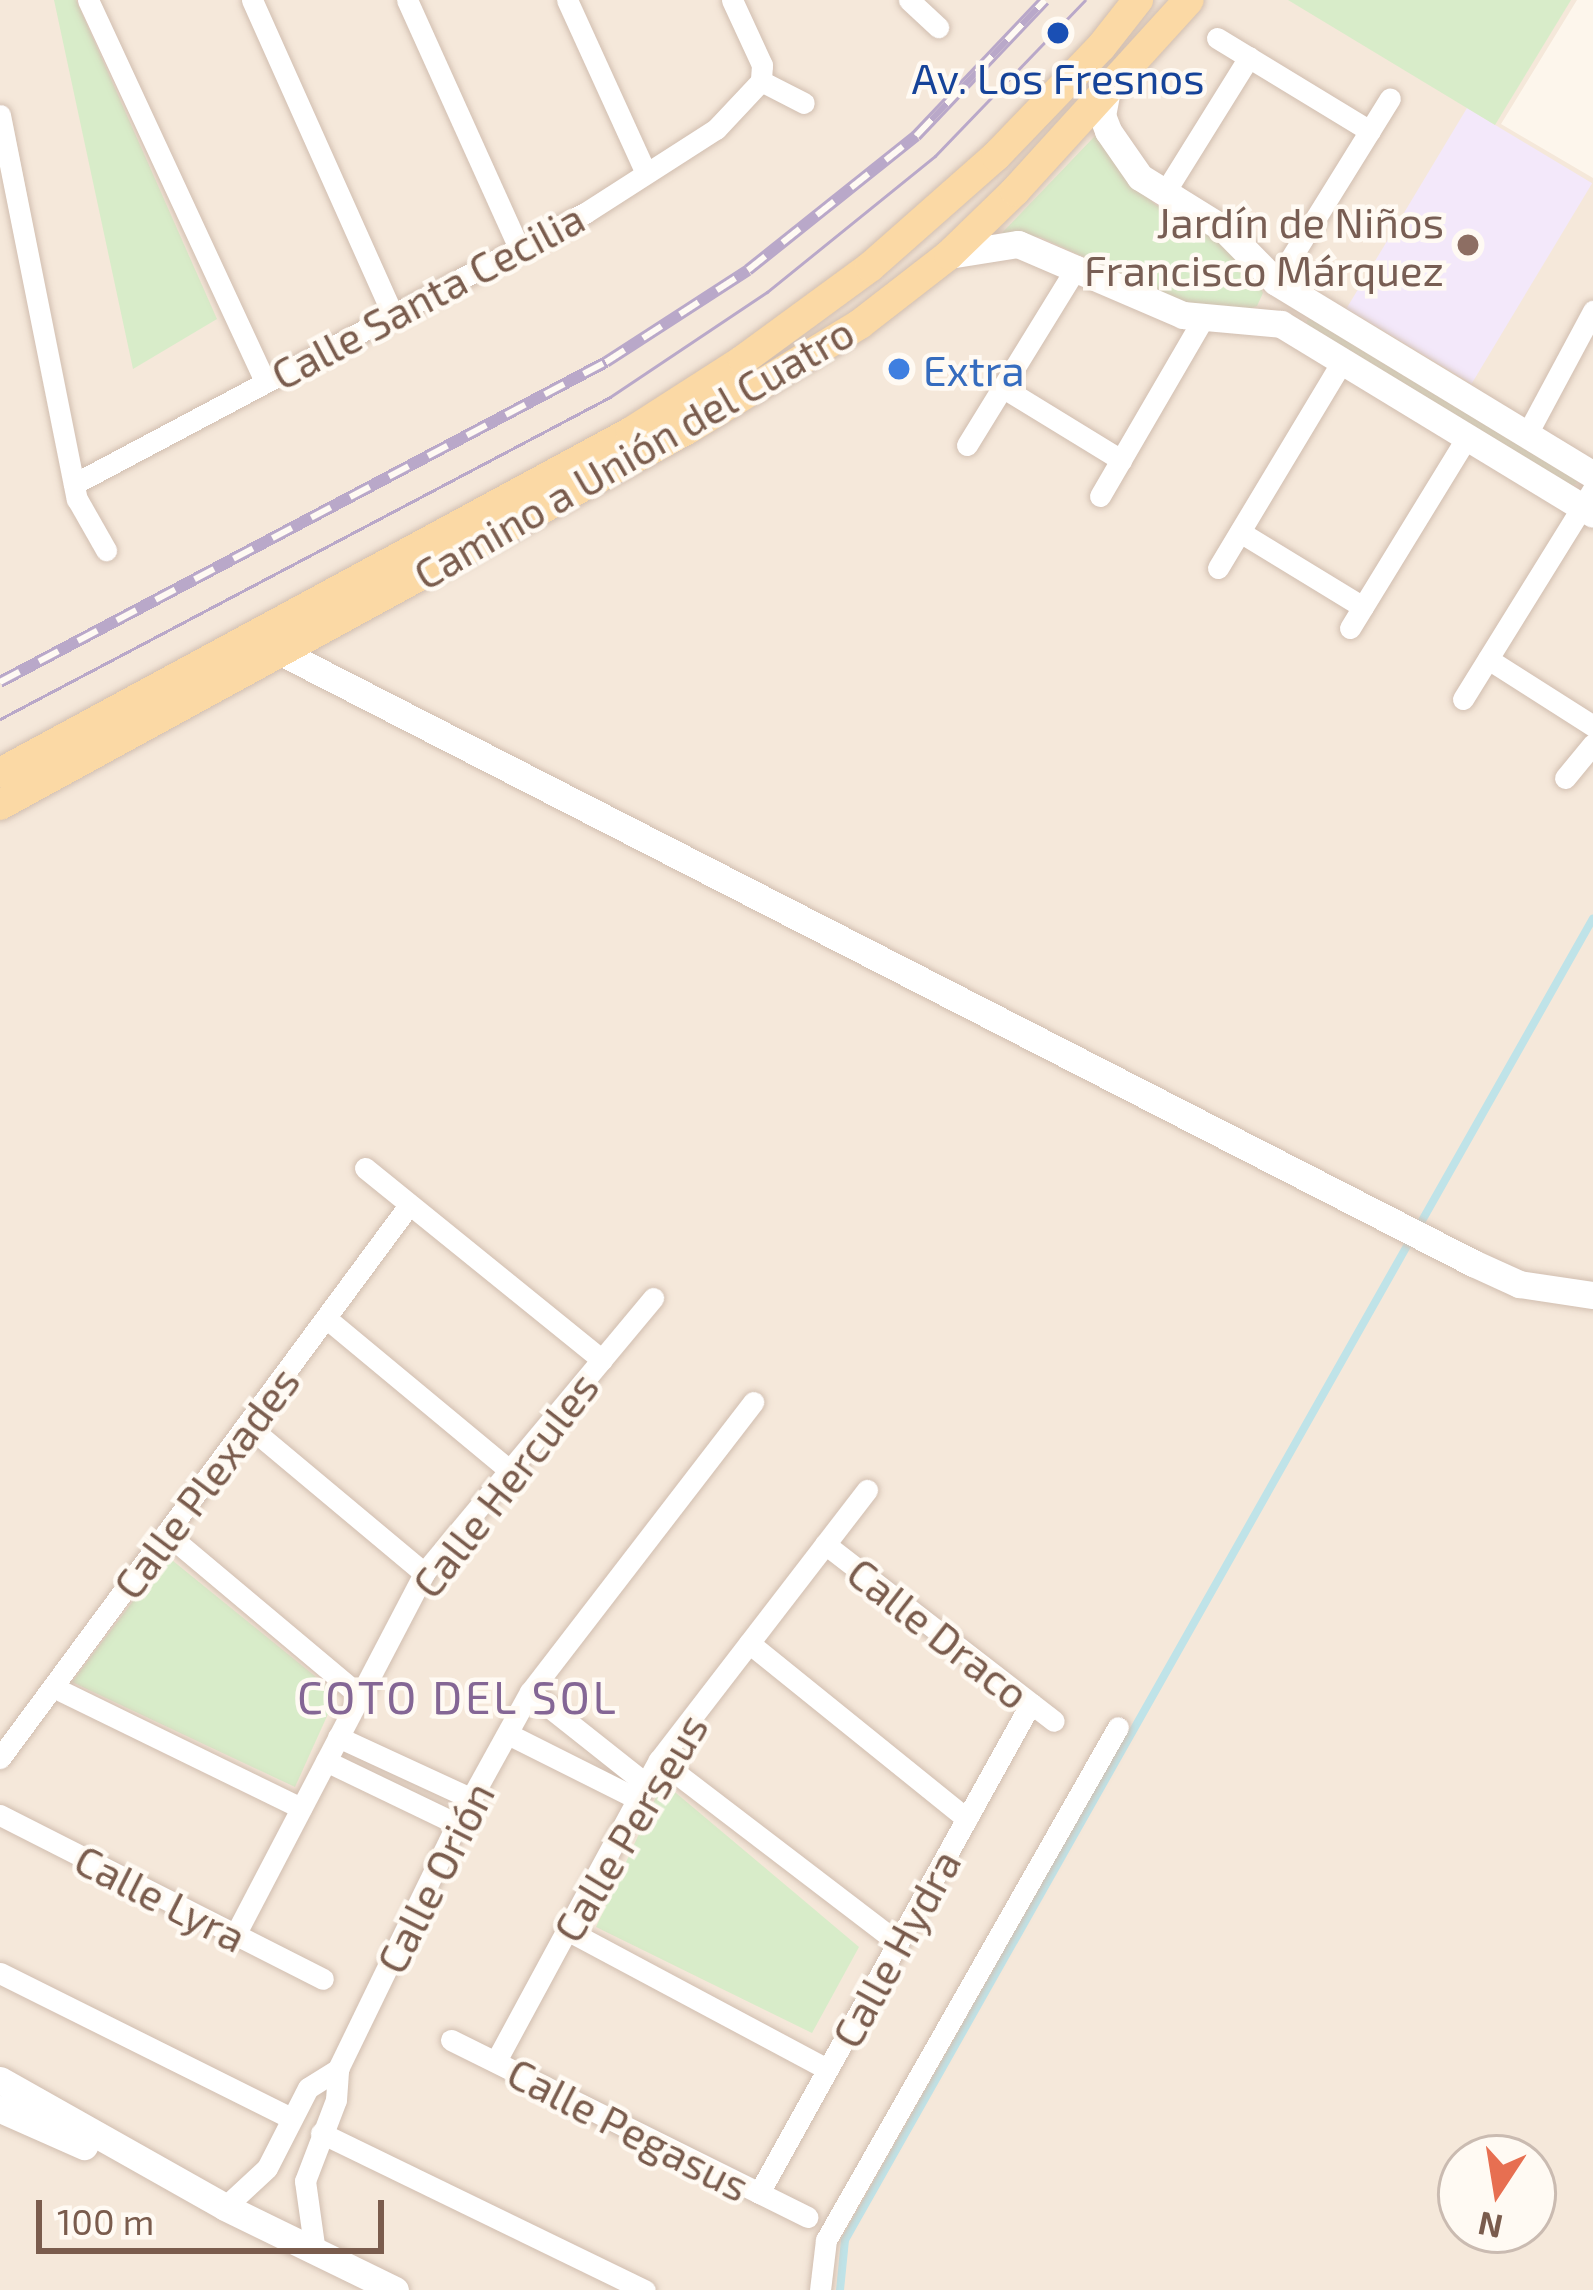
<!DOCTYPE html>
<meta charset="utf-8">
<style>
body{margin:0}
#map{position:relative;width:1593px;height:2290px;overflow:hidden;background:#fdf6ec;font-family:"Exo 2",sans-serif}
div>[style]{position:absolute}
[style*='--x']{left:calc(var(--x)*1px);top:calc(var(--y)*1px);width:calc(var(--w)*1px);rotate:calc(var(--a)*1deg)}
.residential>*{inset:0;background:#f5e8da}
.education>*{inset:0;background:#f3e8fa;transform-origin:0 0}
.green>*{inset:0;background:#d8ecc9}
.stream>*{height:8px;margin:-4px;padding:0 4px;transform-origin:4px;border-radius:4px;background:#bfe3e8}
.roads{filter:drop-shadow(0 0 3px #d1beb0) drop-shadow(0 0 3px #d1beb0)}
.street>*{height:21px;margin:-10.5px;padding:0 10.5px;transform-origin:10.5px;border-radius:10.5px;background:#fff}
.secondary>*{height:27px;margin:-13.5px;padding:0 13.5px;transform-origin:13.5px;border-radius:13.5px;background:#fff}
.primary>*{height:30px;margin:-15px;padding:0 15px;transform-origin:15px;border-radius:15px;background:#fbd9a5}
.tram>*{height:3px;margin:-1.5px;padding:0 1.5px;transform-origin:1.5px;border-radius:1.5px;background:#b9a8c9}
.rail>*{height:12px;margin-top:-6px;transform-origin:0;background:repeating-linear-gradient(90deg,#fffaf3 0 22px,#b9a8c9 0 44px);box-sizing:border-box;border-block:3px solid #b9a8c9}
.dots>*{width:33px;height:33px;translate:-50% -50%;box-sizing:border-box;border:6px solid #fffaf3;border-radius:50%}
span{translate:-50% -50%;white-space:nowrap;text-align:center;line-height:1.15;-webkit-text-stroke:9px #fffaf3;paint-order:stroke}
.transit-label{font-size:42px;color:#164399}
.education-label{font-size:42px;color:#785e54}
.right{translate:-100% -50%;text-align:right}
.street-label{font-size:42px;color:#7a5c4d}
.shop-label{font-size:42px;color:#366cbe}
.left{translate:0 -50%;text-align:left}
.neighbourhood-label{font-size:45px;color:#846695;letter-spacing:3px}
.north{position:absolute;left:1437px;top:2134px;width:120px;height:120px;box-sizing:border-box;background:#fffaf3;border:3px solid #cabbb1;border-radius:50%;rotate:192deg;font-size:33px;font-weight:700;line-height:48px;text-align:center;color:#7a5c4d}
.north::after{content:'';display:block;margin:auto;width:42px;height:54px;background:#e76f51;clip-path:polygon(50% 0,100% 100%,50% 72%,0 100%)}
.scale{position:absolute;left:36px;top:2200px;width:348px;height:54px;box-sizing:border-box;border:6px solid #7a5c4d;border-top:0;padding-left:15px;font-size:36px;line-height:42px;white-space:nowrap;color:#7a5c4d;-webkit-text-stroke:9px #fffaf3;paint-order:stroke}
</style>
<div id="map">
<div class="residential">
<i style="clip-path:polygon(evenodd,0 0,1577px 0,1501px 124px,1593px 178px,1593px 2290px,0 2290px,0 0,1461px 2158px,1533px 2158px,1533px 2230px,1461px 2230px,1461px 2158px)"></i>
</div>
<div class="education">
<i style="left:1467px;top:108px;width:146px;height:234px;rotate:31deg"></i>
</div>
<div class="green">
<i style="clip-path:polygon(54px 0,76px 0,217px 319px,133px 369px)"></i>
<i style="clip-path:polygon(1288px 0,1571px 0,1495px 125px)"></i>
<i style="clip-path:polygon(1095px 136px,1132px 184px,1156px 205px,1203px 227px,1256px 276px,1263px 293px,1257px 306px,1240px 313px,1193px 307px,1040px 237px,1000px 235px)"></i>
<i style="clip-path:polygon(1314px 318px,1577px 476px,1576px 484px,1568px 486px,1306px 327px,1307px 320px)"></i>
<i style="clip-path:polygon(167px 1556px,337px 1694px,295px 1787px,72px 1682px)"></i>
<i style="clip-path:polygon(663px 1782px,859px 1947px,812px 2033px,596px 1927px)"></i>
</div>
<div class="stream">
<i style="--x:1419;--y:1226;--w:353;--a:-60.5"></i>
<i style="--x:840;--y:2290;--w:50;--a:-84.3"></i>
<i style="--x:845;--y:2240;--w:1142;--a:-60.52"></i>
</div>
<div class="roads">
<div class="street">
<i style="--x:88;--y:0;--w:421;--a:65.1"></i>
<i style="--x:252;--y:0;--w:343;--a:65.9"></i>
<i style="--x:407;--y:0;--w:272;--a:65.7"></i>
<i style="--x:567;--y:0;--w:190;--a:65.5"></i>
<i style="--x:732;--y:0;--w:72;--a:65.2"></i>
<i style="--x:762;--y:65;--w:16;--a:94"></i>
<i style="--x:761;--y:81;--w:48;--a:27.1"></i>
<i style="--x:909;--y:0;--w:40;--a:43"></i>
<i style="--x:1217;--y:38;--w:179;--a:31.3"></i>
<i style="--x:0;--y:115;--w:392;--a:78.7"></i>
<i style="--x:77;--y:499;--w:59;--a:60.4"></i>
<i style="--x:1165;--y:192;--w:159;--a:-58.1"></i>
<i style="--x:1276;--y:282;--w:216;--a:-58.2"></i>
<i style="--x:1002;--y:387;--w:140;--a:31.5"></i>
<i style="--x:1527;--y:434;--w:140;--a:-61.8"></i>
<i style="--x:967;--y:445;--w:210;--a:-58.4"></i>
<i style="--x:74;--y:484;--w:578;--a:-27.94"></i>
<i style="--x:585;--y:213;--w:156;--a:-32.7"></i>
<i style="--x:716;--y:129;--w:66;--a:-46.8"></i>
<i style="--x:1100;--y:496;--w:205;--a:-59.8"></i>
<i style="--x:1240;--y:532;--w:144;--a:31.4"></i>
<i style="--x:1218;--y:568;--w:240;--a:-59"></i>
<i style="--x:1350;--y:628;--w:224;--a:-58.5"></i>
<i style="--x:1488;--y:659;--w:125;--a:32.5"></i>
<i style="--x:1463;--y:699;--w:247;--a:-58.2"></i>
<i style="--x:1565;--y:778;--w:44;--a:-50.5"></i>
<i style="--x:365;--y:1168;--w:305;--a:39"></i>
<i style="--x:326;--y:1318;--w:239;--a:39.7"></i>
<i style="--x:247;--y:1425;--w:231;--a:39.9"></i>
<i style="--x:166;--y:1533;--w:253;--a:40"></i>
<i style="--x:825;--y:1544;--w:289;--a:37.7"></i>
<i style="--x:749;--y:1643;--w:280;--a:38.9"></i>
<i style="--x:53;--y:1687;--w:276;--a:26"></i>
<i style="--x:530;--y:1692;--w:147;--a:38.4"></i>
<i style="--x:508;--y:1734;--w:143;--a:26.6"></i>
<i style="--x:338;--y:1737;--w:145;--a:24.8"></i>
<i style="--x:0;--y:1758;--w:688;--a:-53.51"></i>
<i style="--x:659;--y:1760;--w:301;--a:37.4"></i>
<i style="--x:326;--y:1761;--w:145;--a:25.7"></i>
<i style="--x:0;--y:1815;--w:362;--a:26.9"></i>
<i style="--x:565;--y:1929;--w:297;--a:28.1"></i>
<i style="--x:235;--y:1935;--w:408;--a:-62.4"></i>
<i style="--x:424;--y:1573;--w:358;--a:-50.2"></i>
<i style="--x:0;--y:1973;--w:325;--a:26.5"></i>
<i style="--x:451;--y:2040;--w:398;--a:26.4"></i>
<i style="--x:496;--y:2061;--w:342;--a:-61.6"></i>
<i style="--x:659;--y:1760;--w:341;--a:-52.4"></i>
<i style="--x:321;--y:2133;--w:360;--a:25.9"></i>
<i style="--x:759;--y:2193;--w:560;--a:-60.97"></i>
<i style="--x:225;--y:2207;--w:57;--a:-42.9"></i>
<i style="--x:267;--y:2168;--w:90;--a:-62.9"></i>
<i style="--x:308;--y:2088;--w:36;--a:-32"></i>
<i style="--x:315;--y:2252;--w:72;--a:-98"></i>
<i style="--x:305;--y:2181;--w:87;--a:-69.1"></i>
<i style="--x:336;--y:2100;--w:31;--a:-86"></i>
<i style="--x:338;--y:2069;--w:272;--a:-64.1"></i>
<i style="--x:457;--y:1824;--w:151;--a:-61.1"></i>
<i style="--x:530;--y:1692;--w:366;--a:-52.4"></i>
<i style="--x:820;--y:2290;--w:50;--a:-83.2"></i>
<i style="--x:826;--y:2240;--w:590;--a:-60.35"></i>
</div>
<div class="secondary">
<i style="--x:1106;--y:95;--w:20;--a:101"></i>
<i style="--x:1102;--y:115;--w:17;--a:69"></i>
<i style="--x:1108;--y:131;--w:56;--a:55.2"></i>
<i style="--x:1140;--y:177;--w:99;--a:31.8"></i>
<i style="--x:1224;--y:229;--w:74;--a:45.5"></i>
<i style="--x:1276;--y:282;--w:371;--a:31.3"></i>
<i style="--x:949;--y:255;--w:70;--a:-9.1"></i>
<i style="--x:1018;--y:244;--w:180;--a:23.3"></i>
<i style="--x:1183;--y:315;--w:98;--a:5.2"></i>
<i style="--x:1281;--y:324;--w:365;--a:31.3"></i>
<i style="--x:279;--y:651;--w:1342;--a:27.14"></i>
<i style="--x:1473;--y:1263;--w:51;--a:24.5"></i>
<i style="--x:1519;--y:1284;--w:75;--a:8.5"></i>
<i style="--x:0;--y:2080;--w:258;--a:29.4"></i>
<i style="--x:225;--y:2207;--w:189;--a:26"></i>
<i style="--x:0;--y:2109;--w:92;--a:23.8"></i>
</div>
<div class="primary">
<i style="--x:0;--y:773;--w:717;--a:-28.39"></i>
<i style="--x:631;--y:432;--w:133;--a:-32.7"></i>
<i style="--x:743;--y:360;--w:157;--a:-36.2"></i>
<i style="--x:870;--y:267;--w:168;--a:-41.4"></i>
<i style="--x:996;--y:156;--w:151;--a:-46.1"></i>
<i style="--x:1101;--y:47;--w:60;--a:-51.8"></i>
<i style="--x:0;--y:805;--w:784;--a:-28.66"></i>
<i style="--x:688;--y:429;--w:202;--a:-31.4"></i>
<i style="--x:860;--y:324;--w:113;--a:-37.8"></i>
<i style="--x:949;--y:255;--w:92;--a:-44.1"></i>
<i style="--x:1015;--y:191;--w:258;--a:-47.7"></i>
</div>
</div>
<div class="tram">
<i style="--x:0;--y:719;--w:690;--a:-27.83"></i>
<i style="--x:610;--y:397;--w:189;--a:-33.8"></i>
<i style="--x:767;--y:292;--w:216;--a:-39"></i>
<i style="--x:935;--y:156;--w:216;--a:-46.1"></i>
</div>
<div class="rail">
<i style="--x:0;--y:682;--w:685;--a:-27.84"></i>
<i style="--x:606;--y:362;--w:169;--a:-32.9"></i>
<i style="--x:748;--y:270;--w:215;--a:-38.6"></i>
<i style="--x:916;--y:136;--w:187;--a:-46.5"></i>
</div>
<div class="dots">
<i style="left:1058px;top:33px;background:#1a4fb4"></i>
<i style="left:1468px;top:245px;background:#8d6e63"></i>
<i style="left:899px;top:369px;background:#3f7fe0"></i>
</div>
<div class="transit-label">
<span style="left:1058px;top:77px">Av. Los Fresnos</span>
</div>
<div class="education-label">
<span class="right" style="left:1444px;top:245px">Jardín de Niños<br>Francisco Márquez</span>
</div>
<div class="street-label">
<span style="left:427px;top:295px;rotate:-28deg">Calle Santa Cecilia</span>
<span style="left:633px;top:452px;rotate:-30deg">Camino a Unión del Cuatro</span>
<span style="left:205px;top:1482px;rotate:-53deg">Calle Plexades</span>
<span style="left:504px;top:1484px;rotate:-52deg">Calle Hercules</span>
<span style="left:939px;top:1632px;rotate:38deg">Calle Draco</span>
<span style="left:629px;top:1827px;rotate:-59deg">Calle Perseus</span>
<span style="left:434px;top:1877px;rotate:-63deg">Calle Orión</span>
<span style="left:161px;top:1897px;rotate:27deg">Calle Lyra</span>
<span style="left:895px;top:1948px;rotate:-61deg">Calle Hydra</span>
<span style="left:629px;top:2128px;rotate:27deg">Calle Pegasus</span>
</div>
<div class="shop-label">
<span class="left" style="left:923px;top:369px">Extra</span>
</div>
<div class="neighbourhood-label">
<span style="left:458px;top:1697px">COTO DEL SOL</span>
</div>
<div class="north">N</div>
<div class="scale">100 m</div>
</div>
